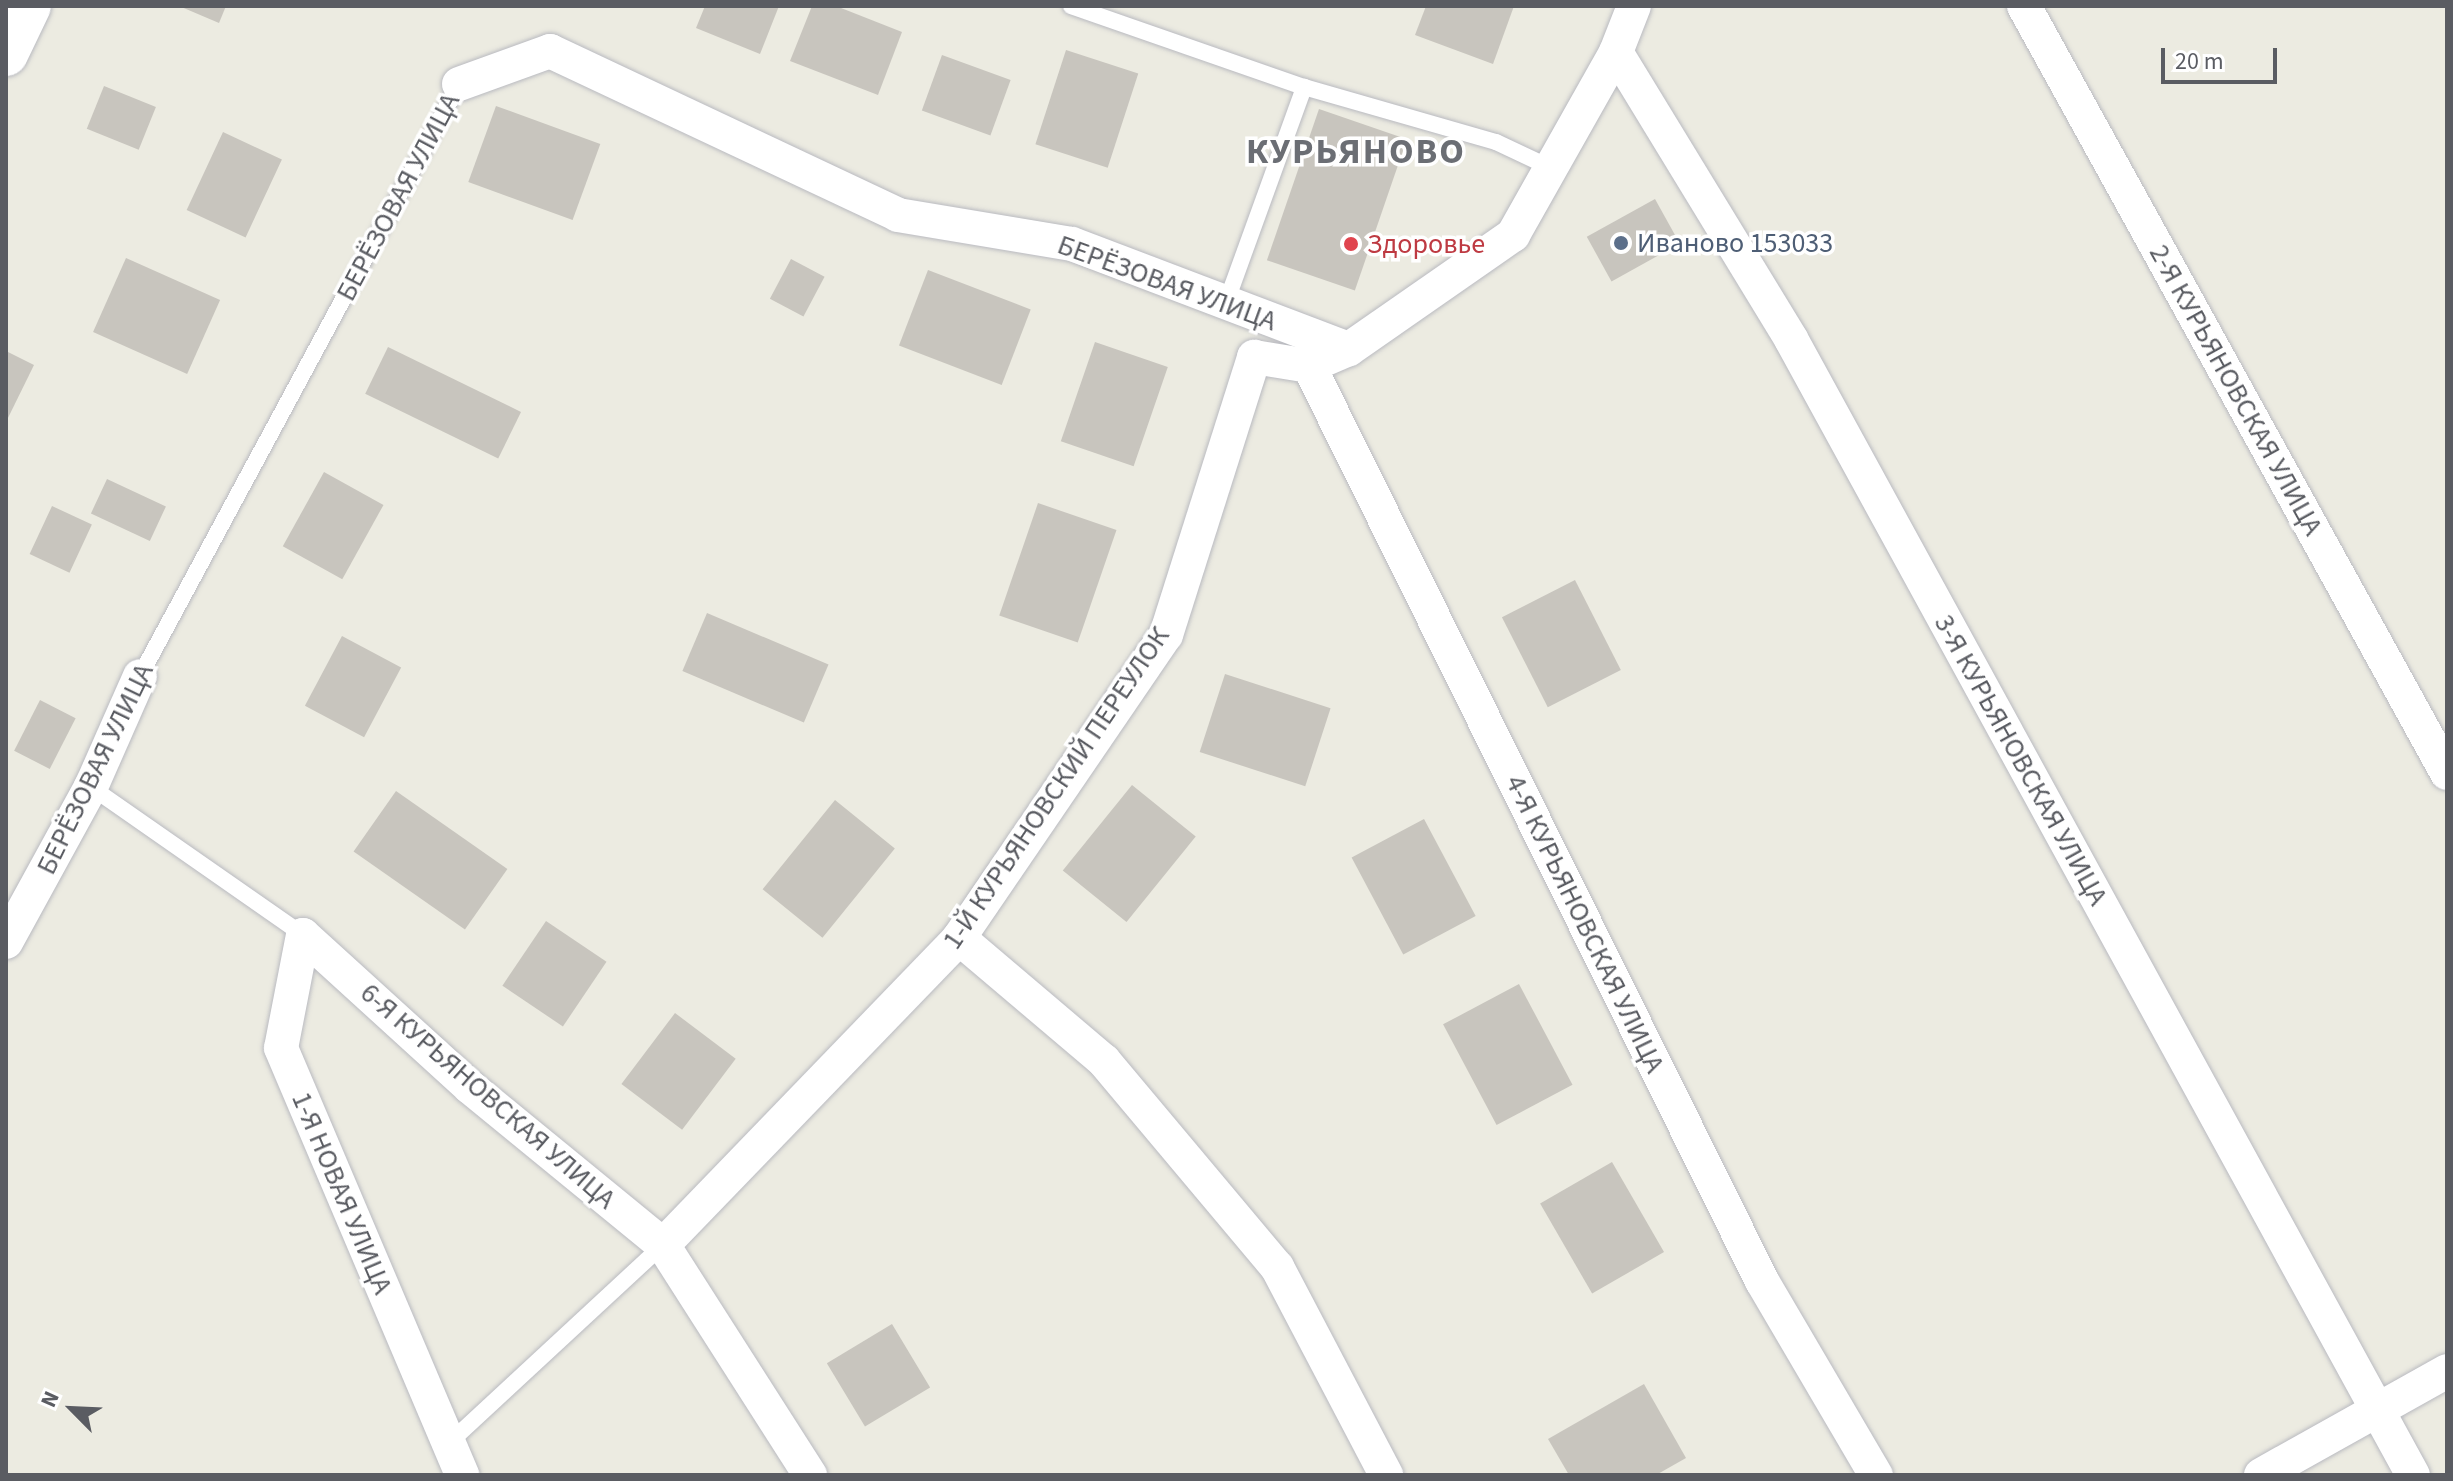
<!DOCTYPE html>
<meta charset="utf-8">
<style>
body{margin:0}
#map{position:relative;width:2453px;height:1481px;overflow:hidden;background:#ecebe1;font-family:"Source Sans 3",sans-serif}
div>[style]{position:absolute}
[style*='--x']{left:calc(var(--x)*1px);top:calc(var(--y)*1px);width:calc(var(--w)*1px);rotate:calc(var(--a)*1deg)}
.building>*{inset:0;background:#c8c5be;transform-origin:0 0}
.roads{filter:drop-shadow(0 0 2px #b9bac0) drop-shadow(0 0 2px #b9bac0)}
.lane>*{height:16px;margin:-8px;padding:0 8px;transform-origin:8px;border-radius:8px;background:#fff}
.street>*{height:34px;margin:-17px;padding:0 17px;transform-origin:17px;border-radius:17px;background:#fff}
.secondary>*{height:44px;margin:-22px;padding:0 22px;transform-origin:22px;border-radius:22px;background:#fff}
.dots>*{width:22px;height:22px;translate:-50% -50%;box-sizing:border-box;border:4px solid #fff;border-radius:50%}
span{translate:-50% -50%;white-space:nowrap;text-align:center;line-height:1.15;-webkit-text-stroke:7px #fff;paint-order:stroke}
.street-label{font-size:28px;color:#5a5c62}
.service-label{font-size:28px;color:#4e5e75}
.left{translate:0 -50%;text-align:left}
.health-label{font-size:28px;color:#be3a42}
.district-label{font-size:36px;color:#6b6e74;font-weight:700;letter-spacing:2px}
.frame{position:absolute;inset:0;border:8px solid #5a5c62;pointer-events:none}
.north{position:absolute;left:32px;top:1369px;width:80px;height:80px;-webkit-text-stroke:6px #fff;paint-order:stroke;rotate:294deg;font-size:22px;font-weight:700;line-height:32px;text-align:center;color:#5a5c62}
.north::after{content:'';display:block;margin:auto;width:28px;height:36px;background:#5a5c62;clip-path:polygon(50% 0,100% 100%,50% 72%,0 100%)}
.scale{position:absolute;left:2161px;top:48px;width:116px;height:36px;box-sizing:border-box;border:4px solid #5a5c62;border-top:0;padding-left:10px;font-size:24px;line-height:28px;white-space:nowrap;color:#5a5c62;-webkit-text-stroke:6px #fff;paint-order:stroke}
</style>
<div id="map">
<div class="building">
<i style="clip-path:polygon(179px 6px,226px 6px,219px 23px)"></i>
<i style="clip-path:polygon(705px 6px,779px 6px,760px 54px,696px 28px)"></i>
<i style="clip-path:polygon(812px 6px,836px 6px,902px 32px,878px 95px,790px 61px)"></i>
<i style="clip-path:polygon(1426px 6px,1514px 6px,1493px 64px,1415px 35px)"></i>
<i style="left:1066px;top:50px;width:76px;height:99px;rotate:18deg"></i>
<i style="left:942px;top:55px;width:73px;height:59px;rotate:20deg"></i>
<i style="left:104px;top:86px;width:56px;height:46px;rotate:22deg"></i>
<i style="left:496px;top:106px;width:111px;height:81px;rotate:20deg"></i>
<i style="left:1319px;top:109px;width:93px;height:160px;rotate:19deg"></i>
<i style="left:223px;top:132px;width:65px;height:86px;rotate:25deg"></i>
<i style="left:1655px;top:199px;width:51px;height:78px;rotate:61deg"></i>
<i style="left:126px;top:258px;width:103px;height:81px;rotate:24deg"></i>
<i style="left:791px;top:259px;width:38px;height:45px;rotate:28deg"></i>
<i style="left:928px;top:270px;width:110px;height:81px;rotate:21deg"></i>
<i style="left:1095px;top:342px;width:77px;height:105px;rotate:19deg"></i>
<i style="left:388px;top:347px;width:148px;height:52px;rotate:26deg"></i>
<i style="clip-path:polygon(6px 351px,34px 365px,6px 422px)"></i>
<i style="left:324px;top:472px;width:68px;height:85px;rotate:29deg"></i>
<i style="left:107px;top:479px;width:65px;height:38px;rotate:25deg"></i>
<i style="left:1038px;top:503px;width:83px;height:119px;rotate:19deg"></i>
<i style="left:52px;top:506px;width:44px;height:53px;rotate:25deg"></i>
<i style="left:1575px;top:580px;width:101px;height:82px;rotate:63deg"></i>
<i style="left:707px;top:613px;width:132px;height:63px;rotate:23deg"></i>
<i style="left:342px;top:636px;width:67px;height:79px;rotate:28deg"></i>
<i style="left:1225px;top:674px;width:111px;height:82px;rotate:18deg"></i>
<i style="left:40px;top:700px;width:40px;height:57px;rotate:27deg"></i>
<i style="left:1132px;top:785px;width:82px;height:110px;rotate:39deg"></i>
<i style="left:396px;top:791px;width:136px;height:74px;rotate:35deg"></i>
<i style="left:835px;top:800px;width:77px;height:115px;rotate:39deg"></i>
<i style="left:1424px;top:819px;width:110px;height:82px;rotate:62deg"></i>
<i style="left:546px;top:921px;width:73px;height:78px;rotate:34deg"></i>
<i style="left:1519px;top:984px;width:114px;height:86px;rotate:62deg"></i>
<i style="left:675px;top:1013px;width:76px;height:89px;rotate:37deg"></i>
<i style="left:1612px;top:1162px;width:104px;height:83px;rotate:60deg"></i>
<i style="left:892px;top:1324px;width:74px;height:76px;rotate:59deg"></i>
<i style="clip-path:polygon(1644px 1384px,1686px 1458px,1656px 1475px,1569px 1475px,1548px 1439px)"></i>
</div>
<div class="roads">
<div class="lane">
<i style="--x:1071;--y:6;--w:247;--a:19.2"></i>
<i style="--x:1226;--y:303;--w:230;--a:-70.1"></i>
<i style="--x:1304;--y:87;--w:200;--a:16"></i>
<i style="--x:1496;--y:142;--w:61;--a:25.3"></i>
<i style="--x:140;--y:676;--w:672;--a:-61.68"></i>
<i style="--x:91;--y:787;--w:259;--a:34.9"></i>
<i style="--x:448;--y:1444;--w:293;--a:-42.8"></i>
</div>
<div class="street">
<i style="--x:2024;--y:6;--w:876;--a:61.12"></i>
<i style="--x:1616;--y:52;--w:336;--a:58.6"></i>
<i style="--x:1791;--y:339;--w:1295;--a:61.3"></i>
<i style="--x:459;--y:84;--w:97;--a:-19.9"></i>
<i style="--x:550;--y:51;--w:385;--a:25.2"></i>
<i style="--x:898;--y:215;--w:176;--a:9.5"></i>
<i style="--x:1072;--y:244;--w:296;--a:20.8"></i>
<i style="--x:1309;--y:366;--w:1021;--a:63.66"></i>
<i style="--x:1762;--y:1281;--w:225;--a:59.6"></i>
<i style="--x:303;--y:935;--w:226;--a:42.3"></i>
<i style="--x:470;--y:1087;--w:249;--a:39.3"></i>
<i style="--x:663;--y:1245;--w:273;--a:57.4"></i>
<i style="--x:303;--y:935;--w:115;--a:101"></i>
<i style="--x:281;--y:1048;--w:464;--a:67"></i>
<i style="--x:959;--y:938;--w:190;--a:40.3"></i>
<i style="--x:1104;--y:1061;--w:269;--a:50"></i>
<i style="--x:1277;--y:1267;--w:235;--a:62.3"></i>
<i style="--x:6;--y:942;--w:177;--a:-61.3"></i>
<i style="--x:91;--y:787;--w:121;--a:-66.2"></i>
<i style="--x:663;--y:1245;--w:426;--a:-46"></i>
<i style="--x:959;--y:938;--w:367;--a:-55.7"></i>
<i style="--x:1166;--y:635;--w:292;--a:-72.4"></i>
<i style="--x:1254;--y:357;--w:56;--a:9.3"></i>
<i style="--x:1309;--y:366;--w:43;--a:-23"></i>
<i style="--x:1349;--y:349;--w:200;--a:-34.8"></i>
<i style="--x:1513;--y:235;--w:210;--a:-60.6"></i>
<i style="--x:1616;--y:52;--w:49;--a:-68.6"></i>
<i style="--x:2261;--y:1475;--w:213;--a:-29.2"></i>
</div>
<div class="secondary">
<i style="--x:6;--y:54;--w:53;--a:-64.4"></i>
</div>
</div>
<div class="dots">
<i style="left:1621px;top:243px;background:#5c6f8a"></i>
<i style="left:1351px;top:244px;background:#e0444e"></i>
</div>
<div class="street-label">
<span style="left:398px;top:197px;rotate:-62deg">БЕРЁЗОВАЯ УЛИЦА</span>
<span style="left:1167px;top:283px;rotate:20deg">БЕРЁЗОВАЯ УЛИЦА</span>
<span style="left:2236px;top:390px;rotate:61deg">2-Я КУРЬЯНОВСКАЯ УЛИЦА</span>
<span style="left:2021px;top:760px;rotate:61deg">3-Я КУРЬЯНОВСКАЯ УЛИЦА</span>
<span style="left:95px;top:769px;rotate:-64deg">БЕРЁЗОВАЯ УЛИЦА</span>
<span style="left:1056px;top:788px;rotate:-56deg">1-Й КУРЬЯНОВСКИЙ ПЕРЕУЛОК</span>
<span style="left:1585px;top:924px;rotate:64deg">4-Я КУРЬЯНОВСКАЯ УЛИЦА</span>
<span style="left:488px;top:1096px;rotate:41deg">6-Я КУРЬЯНОВСКАЯ УЛИЦА</span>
<span style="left:342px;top:1193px;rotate:67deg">1-Я НОВАЯ УЛИЦА</span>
</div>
<div class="service-label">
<span class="left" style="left:1637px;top:243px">Иваново 153033</span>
</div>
<div class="health-label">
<span class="left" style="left:1367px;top:244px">Здоровье</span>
</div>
<div class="district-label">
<span style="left:1356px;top:152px">КУРЬЯНОВО</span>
</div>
<div class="frame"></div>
<div class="north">N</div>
<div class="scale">20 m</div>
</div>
